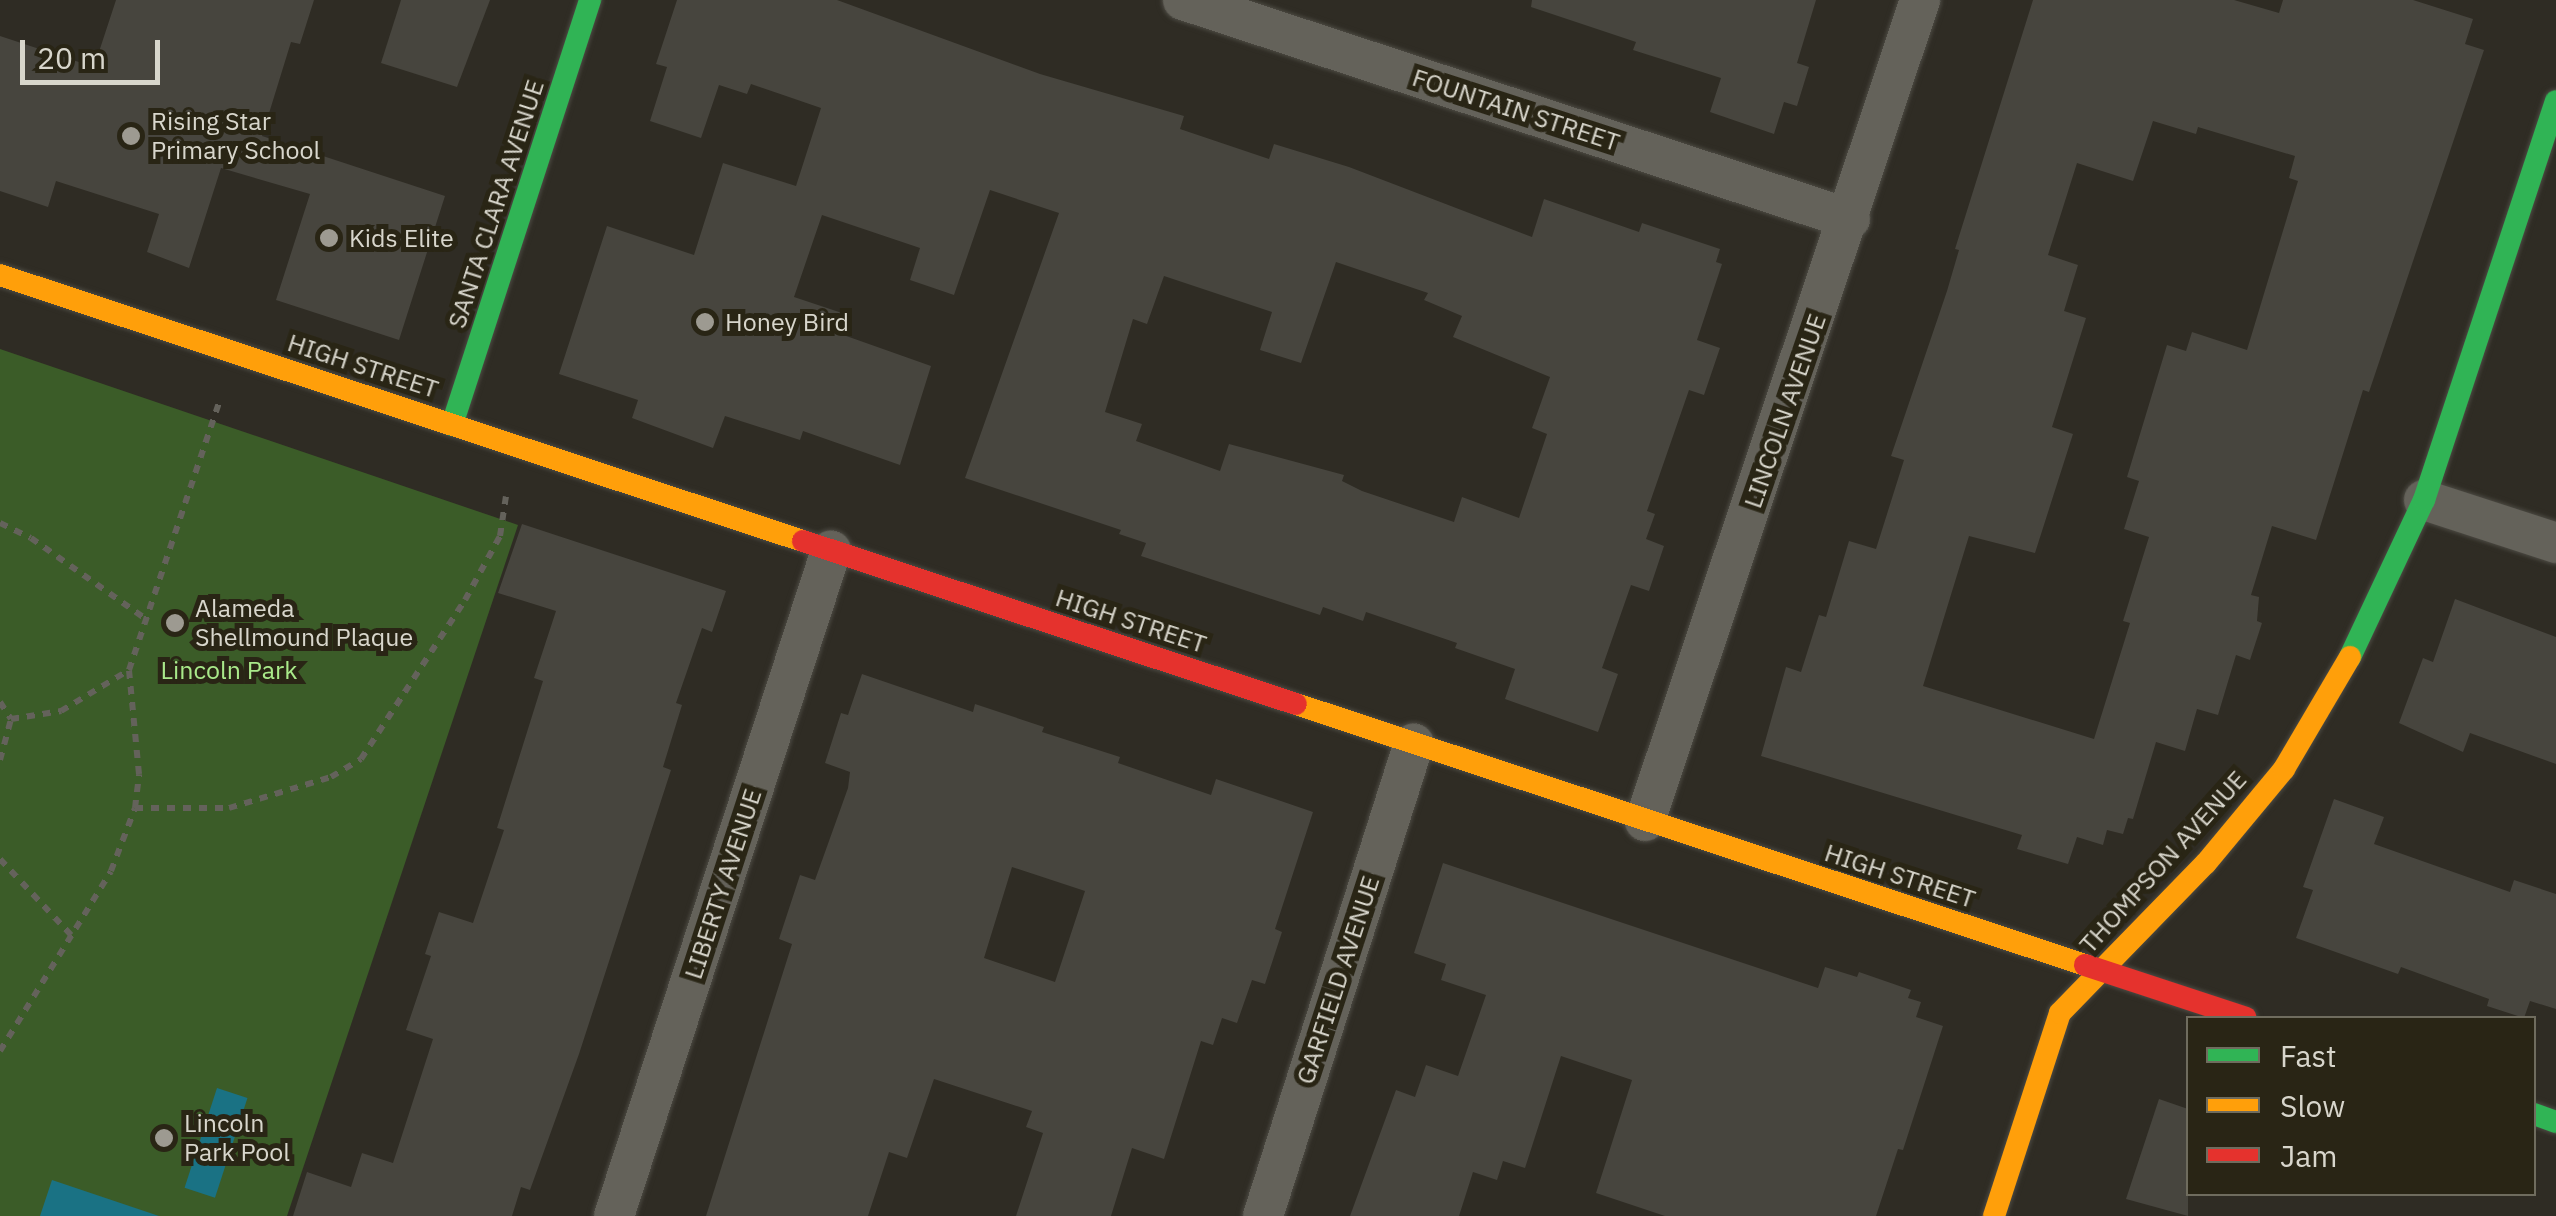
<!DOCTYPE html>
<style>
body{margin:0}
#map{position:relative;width:2556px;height:1216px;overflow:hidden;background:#2f2c24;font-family:"IBM Plex Sans",sans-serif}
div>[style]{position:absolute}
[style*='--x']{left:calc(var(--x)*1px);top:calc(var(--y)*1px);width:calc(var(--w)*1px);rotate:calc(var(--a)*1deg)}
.green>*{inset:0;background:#3b5c28}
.water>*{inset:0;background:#1a7284;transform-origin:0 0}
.building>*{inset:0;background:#47453e}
.path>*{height:6px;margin-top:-3px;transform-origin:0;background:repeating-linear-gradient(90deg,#64625b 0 8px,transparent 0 16px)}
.roads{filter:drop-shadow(0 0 2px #4c4a43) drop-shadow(0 0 2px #4c4a43)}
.street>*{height:40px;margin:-20px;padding:0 20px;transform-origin:20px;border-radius:20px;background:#64625a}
.fast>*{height:22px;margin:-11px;padding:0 11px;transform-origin:11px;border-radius:11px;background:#30b455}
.slow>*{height:22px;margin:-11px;padding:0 11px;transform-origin:11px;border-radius:11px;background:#ff9f0a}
.jam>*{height:22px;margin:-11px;padding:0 11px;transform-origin:11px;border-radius:11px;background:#e5322d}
.dots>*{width:28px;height:28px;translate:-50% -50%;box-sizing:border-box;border:5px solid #292515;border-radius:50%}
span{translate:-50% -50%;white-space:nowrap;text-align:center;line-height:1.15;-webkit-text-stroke:10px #292515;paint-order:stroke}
.street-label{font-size:25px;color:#d8d6cc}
.poi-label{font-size:25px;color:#d8d6cc}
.left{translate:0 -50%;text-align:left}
.park-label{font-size:25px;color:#a9e98a}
.legend{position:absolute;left:2186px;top:1016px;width:350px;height:180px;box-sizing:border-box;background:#292515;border:2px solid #6f6c5e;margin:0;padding:12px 18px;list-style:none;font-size:30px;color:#d8d6cc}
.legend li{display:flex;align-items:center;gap:20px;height:50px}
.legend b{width:50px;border:2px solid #6f6c5e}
.scale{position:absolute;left:20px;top:40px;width:140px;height:45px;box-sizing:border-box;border:5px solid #d8d6cc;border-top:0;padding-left:12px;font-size:30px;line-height:35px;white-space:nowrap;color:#d8d6cc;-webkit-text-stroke:8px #292515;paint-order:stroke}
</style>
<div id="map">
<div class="green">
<i style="clip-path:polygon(0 349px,518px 525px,287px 1216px,0 1216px)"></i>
</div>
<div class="water">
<i style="left:217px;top:1088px;width:32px;height:105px;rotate:18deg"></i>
<i style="clip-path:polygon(52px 1180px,159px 1216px,40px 1216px)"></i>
</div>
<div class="building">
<i style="clip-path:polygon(116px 0,314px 0,300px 44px,291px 42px,262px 136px,445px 196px,399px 340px,276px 300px,310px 194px,221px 168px,189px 268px,147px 252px,159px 214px,56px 181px,48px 207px,0 191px,0 36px,94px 67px)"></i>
<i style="clip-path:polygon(401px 0,490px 0,457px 87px,381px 63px)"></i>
<i style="clip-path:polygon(evenodd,677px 0,837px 0,1040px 74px,1184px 116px,1180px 129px,1269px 159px,1274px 144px,1349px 167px,1532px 237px,1544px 199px,1639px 232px,1642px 223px,1720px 249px,1716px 262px,1722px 264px,1697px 340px,1720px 348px,1704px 395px,1689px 390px,1647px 511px,1655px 514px,1646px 539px,1664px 546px,1649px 591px,1631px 585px,1602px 668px,1618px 674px,1598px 732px,1505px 699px,1515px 669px,1455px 648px,1457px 643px,1366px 612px,1363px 621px,1323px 607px,1320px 615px,1141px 556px,1146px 543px,1119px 534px,1121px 530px,965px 478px,1059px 213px,990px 190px,954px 295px,910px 280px,920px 248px,822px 215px,794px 297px,842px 313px,835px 332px,931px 366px,900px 465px,803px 431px,800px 440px,725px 416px,713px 448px,632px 418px,638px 400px,559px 374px,607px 226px,694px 255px,723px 163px,796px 186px,821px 108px,751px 84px,747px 94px,719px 85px,701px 138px,650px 121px,667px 67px,656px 64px,677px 0,1336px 262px,1428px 293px,1424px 300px,1462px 316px,1453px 337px,1550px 377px,1532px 428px,1547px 434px,1519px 518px,1462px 497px,1454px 522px,1362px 491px,1342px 481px,1344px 475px,1229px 444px,1220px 471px,1136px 441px,1142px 424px,1105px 412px,1133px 319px,1147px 324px,1164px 276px,1272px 312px,1260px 350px,1301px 363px,1336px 262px)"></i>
<i style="clip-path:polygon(1532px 0,1816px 0,1797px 63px,1809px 67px,1797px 106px,1784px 102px,1774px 134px,1710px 112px,1721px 78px,1633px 50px,1636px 42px,1531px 7px)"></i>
<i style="clip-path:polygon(evenodd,2033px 0,2234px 0,2279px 13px,2283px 0,2413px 0,2473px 19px,2465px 44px,2484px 50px,2369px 392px,2363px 390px,2316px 540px,2272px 526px,2251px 595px,2259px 597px,2257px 621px,2262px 623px,2250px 660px,2236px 655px,2218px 715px,2197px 709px,2185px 751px,2156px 742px,2133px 819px,2128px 818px,2123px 834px,2107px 830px,2103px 845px,2077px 837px,2068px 864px,2017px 849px,2022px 835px,1761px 756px,1786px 667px,1801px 672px,1819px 615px,1826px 617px,1849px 541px,1876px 549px,1904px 460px,1891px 456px,1947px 291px,1959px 250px,1955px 249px,2033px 0,2153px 121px,2196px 134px,2198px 127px,2295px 156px,2289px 178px,2298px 181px,2247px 350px,2192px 332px,2186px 351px,2167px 345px,2127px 477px,2139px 481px,2124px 529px,2149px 537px,2123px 621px,2130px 623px,2094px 739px,1923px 686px,1969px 536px,2035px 553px,2073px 434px,2052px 427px,2086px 318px,2064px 311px,2078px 265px,2048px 255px,2077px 163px,2133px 181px,2153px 121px)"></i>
<i style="clip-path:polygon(522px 524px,726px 591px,712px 632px,702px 628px,676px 703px,682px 705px,663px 767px,671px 770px,579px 1054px,530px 1190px,521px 1187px,512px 1216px,293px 1216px,307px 1172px,351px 1187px,362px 1153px,393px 1163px,433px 1039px,406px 1030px,431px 956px,425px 954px,439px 912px,473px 923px,504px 830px,497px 828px,543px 681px,534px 678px,556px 611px,498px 593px)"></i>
<i style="clip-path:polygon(2455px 599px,2556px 637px,2556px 764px,2470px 733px,2463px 752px,2399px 723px,2423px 658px,2433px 662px)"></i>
<i style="clip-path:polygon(evenodd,862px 674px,973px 712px,975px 704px,1044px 727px,1042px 732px,1120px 757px,1118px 763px,1211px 795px,1216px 779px,1313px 812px,1275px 929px,1282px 932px,1265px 984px,1252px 980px,1237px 1023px,1222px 1018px,1213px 1045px,1201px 1041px,1164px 1159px,1132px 1148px,1111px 1216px,1016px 1216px,1043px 1133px,1026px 1127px,1032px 1111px,934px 1079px,907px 1158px,889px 1152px,868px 1216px,706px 1216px,792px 944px,779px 939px,800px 875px,815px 880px,848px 788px,850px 772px,825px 763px,841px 713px,848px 715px,862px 674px,1012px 867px,1085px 891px,1055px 982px,984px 958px,1012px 867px)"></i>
<i style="clip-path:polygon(2334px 799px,2384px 817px,2374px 844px,2510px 892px,2514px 880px,2556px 894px,2556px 1009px,2530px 1001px,2524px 1018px,2487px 1006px,2489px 999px,2401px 967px,2398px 974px,2296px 938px,2313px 890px,2303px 887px)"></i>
<i style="clip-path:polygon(1443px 863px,1818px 988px,1825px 967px,1857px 977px,1859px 972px,1911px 990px,1908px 998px,1921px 1002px,1916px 1017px,1943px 1026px,1903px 1150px,1898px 1149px,1876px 1216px,1665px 1216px,1596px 1193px,1632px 1080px,1561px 1056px,1525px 1168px,1503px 1161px,1497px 1180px,1473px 1172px,1459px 1216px,1350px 1216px,1396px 1090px,1415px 1097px,1426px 1065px,1458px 1076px,1486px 995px,1441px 980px,1446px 964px,1414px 953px)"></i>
<i style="clip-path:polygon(2159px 1099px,2188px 1109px,2188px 1216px,2126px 1199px)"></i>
</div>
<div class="path">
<i style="--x:0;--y:523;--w:34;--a:26"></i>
<i style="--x:31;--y:538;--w:141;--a:35.2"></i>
<i style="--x:0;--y:702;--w:20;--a:57"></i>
<i style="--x:11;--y:719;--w:51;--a:-9.1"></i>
<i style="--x:61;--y:711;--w:79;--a:-31.1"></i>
<i style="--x:0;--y:760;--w:42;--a:-75"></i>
<i style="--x:135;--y:808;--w:94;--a:0"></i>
<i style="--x:229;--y:808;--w:107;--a:-16.9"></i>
<i style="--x:331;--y:777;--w:35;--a:-31"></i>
<i style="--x:361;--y:759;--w:190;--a:-56.8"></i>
<i style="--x:465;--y:600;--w:73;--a:-61.3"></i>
<i style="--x:500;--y:536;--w:40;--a:-81.5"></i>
<i style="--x:0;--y:859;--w:104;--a:46.9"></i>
<i style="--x:0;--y:1051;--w:211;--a:-58.3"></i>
<i style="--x:111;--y:871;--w:67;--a:-69.1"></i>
<i style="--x:135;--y:808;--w:34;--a:-83"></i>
<i style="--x:139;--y:774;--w:104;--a:-95.5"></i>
<i style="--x:129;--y:670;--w:286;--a:-71.4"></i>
</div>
<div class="roads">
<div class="street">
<i style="--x:1183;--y:0;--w:702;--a:18.18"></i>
<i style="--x:2424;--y:500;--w:139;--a:18"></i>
<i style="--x:1645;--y:821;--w:866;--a:-71.48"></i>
<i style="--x:614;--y:1216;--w:700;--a:-71.93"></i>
<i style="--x:1263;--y:1216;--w:496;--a:-72.3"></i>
</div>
<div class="fast">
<i style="--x:452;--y:425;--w:447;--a:-72"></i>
<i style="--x:2350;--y:657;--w:174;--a:-64.8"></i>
<i style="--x:2424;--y:500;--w:420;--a:-71.7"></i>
<i style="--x:2534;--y:1114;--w:23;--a:20"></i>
</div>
<div class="slow">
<i style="--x:0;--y:275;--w:846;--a:18.33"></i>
<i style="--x:1296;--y:704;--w:831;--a:18.3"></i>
<i style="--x:1994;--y:1216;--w:213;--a:-72"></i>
<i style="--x:2060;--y:1013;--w:209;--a:-45.8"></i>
<i style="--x:2206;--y:863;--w:122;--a:-50.3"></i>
<i style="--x:2284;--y:769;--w:130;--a:-59.5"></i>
</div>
<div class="jam">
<i style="--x:803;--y:541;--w:519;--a:18.3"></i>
<i style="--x:2085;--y:965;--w:169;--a:18.2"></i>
</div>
</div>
<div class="dots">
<i style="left:131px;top:136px;background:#9d9a91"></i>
<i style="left:329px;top:238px;background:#9d9a91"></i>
<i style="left:705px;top:322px;background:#9d9a91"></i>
<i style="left:175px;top:623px;background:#9d9a91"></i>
<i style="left:164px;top:1138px;background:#9d9a91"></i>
</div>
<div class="street-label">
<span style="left:1516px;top:110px;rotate:18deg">FOUNTAIN STREET</span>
<span style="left:496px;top:204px;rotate:-72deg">SANTA CLARA AVENUE</span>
<span style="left:363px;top:366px;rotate:18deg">HIGH STREET</span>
<span style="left:1785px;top:411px;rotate:-71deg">LINCOLN AVENUE</span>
<span style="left:1131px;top:621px;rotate:18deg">HIGH STREET</span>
<span style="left:2163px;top:862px;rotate:-48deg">THOMPSON AVENUE</span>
<span style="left:1900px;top:876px;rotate:18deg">HIGH STREET</span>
<span style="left:723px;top:884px;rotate:-72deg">LIBERTY AVENUE</span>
<span style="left:1338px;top:980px;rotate:-72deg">GARFIELD AVENUE</span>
</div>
<div class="poi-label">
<span class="left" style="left:151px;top:136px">Rising Star<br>Primary School</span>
<span class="left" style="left:349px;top:238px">Kids Elite</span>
<span class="left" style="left:725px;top:322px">Honey Bird</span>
<span class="left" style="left:195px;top:623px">Alameda<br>Shellmound Plaque</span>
<span class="left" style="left:184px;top:1138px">Lincoln<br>Park Pool</span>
</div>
<div class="park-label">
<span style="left:229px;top:670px">Lincoln Park</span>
</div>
<ul class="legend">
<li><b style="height:12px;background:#30b455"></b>Fast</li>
<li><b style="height:12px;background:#ff9f0a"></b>Slow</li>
<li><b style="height:12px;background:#e5322d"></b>Jam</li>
</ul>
<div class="scale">20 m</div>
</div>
